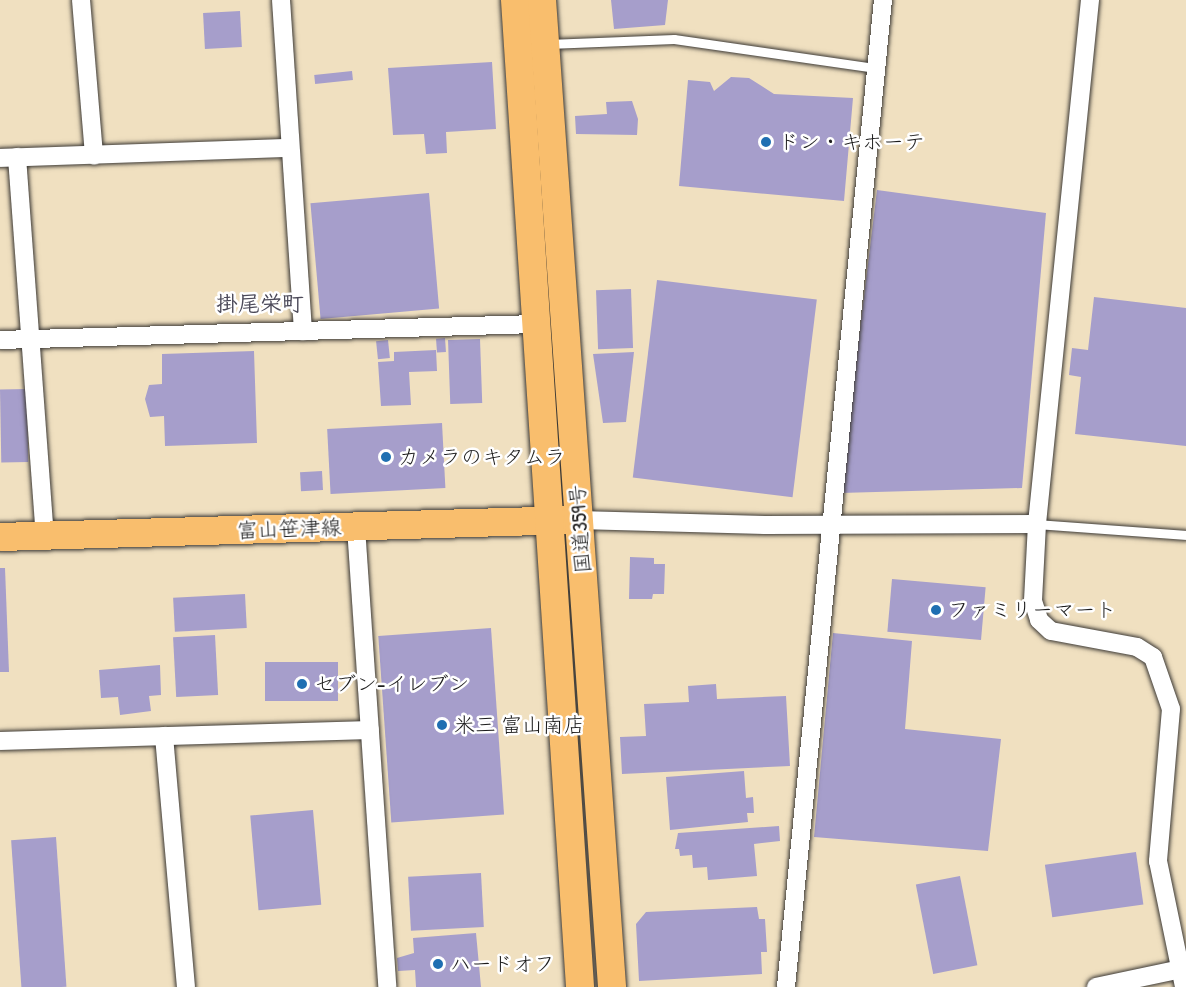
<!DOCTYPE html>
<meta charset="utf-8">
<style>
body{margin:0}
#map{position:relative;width:1186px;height:987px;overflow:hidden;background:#f0e0c0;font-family:"Patrick Hand","Klee One",sans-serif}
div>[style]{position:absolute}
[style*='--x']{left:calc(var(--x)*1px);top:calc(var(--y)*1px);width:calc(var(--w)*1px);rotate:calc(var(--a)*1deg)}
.building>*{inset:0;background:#a69ecb;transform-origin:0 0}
.roads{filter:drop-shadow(0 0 2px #3c3935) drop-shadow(0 0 2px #3c3935)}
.service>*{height:9px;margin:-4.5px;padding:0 4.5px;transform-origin:4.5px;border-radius:4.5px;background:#fff}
.minor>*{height:18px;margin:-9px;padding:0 9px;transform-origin:9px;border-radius:9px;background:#fff}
.primary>*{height:28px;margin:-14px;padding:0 14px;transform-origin:14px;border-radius:14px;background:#f9be6d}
.trunk>*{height:28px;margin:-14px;padding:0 14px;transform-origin:14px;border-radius:14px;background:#f9be6d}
.dots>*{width:16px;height:16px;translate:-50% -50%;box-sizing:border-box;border:3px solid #fff;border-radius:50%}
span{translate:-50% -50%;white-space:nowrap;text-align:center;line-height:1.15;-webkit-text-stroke:5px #fff;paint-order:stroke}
.poi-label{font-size:21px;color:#1c1c1c}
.left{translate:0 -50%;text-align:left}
.street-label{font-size:21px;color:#1c1c1c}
.neighbourhood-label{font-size:22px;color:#4c4a59;font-weight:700}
</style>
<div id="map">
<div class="building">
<i style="clip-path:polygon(611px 0,668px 0,665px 25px,614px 29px)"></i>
<i style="left:240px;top:11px;width:36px;height:37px;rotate:87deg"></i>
<i style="clip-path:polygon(492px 62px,496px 129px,446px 132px,447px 153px,426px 154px,424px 134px,393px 135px,388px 68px)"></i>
<i style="left:352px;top:71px;width:9px;height:38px;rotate:84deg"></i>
<i style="clip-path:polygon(731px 77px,749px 78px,774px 94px,853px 98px,844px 201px,679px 186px,688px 80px,710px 82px,714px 91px)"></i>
<i style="clip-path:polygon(632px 101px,638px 119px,637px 135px,576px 134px,575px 116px,607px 114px,606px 102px)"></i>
<i style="clip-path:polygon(877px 190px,1046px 213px,1022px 488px,840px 493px)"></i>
<i style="left:429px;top:193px;width:116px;height:119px;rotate:85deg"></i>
<i style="left:657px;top:280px;width:161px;height:199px;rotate:7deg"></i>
<i style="left:631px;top:289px;width:59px;height:35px;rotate:88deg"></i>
<i style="clip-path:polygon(1094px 297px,1186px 308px,1186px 446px,1075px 434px,1081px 377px,1069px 375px,1072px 348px,1088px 350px)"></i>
<i style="left:445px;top:338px;width:14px;height:9px;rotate:86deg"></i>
<i style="left:480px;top:339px;width:64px;height:32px;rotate:88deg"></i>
<i style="left:388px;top:340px;width:18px;height:12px;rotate:84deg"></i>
<i style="clip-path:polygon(436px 350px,437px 371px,409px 372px,411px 405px,381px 406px,378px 362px,394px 361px,394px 352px)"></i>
<i style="clip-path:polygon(254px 351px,257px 443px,165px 446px,164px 416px,150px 417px,145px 399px,149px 385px,162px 384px,162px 354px)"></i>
<i style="clip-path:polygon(634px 352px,626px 422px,603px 423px,593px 354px)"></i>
<i style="left:27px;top:389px;width:73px;height:27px;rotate:89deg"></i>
<i style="left:442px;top:423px;width:65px;height:115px;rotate:87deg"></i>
<i style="left:322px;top:471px;width:19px;height:22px;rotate:87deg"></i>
<i style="clip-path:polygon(630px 557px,654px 558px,654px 564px,665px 564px,664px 594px,653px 594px,652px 599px,629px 599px)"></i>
<i style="clip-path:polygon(0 568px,5px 568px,9px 672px,0 672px)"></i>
<i style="left:892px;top:579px;width:94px;height:53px;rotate:5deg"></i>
<i style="left:245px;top:594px;width:34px;height:72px;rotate:87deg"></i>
<i style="left:491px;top:628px;width:187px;height:113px;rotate:86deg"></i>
<i style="clip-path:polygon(833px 633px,912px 641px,905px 729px,1001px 739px,988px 851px,814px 837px)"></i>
<i style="left:215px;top:635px;width:60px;height:42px;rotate:87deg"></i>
<i style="left:338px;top:662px;width:39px;height:73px;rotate:90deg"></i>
<i style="clip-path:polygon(160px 665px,161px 695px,149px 696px,151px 711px,120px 715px,118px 697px,101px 698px,99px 670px)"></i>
<i style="clip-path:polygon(716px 684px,717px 699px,786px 696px,790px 766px,622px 774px,620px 737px,646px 736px,644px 704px,689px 702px,688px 686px)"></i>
<i style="clip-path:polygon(744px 771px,746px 798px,753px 797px,754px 813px,747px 813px,748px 822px,670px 830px,666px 777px)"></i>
<i style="left:313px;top:810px;width:95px;height:63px;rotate:85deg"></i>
<i style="clip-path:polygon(779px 826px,780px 841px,754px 844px,757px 876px,708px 880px,707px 867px,693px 868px,692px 855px,680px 856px,679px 849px,675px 849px,678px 833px)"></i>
<i style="left:56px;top:837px;width:150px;height:45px;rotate:86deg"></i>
<i style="left:1136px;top:852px;width:53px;height:92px;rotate:82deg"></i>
<i style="left:481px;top:873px;width:54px;height:73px;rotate:87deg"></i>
<i style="left:960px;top:876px;width:91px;height:45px;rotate:79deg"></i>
<i style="clip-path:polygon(757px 907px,759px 919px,765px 919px,767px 952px,761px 952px,762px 974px,639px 981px,636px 924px,646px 912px)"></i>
<i style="clip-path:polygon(476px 933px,481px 987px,416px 987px,415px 970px,398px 971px,397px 958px,414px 953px,413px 938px)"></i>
</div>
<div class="roads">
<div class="service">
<i style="--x:548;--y:44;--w:126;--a:-2.3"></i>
<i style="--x:674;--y:39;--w:204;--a:8.2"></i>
<i style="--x:1037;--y:524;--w:149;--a:4.2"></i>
</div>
<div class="minor">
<i style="--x:81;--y:0;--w:156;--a:85.2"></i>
<i style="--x:281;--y:0;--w:332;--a:86.2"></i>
<i style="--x:1090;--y:0;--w:527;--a:95.78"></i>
<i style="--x:1037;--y:524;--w:77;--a:93"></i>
<i style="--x:1033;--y:601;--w:20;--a:72"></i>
<i style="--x:1039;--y:620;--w:16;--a:43"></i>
<i style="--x:1051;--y:631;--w:87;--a:10.5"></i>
<i style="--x:1137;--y:647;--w:19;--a:32"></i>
<i style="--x:1153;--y:657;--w:55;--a:70.9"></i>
<i style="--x:1171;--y:709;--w:153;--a:94.9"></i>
<i style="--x:1158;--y:861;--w:129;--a:78.3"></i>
<i style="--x:17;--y:157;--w:380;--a:85.8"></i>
<i style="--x:0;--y:158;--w:290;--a:-2"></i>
<i style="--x:0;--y:340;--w:536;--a:-1.71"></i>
<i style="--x:578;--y:520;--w:187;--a:1.5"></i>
<i style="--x:765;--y:525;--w:272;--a:-0.2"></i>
<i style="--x:356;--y:527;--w:461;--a:86.1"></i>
<i style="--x:164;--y:736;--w:252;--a:85"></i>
<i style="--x:0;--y:741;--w:370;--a:-1.7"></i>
<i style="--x:786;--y:987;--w:992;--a:-84.39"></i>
<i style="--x:1096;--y:987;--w:92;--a:-11.9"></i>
</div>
<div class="primary">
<i style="--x:0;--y:537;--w:573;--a:-1.7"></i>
</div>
<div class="trunk">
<i style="--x:515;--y:0;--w:989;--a:86.23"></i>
<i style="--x:542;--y:0;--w:989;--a:85.94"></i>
</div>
</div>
<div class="dots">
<i style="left:766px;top:142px;background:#1f6fb2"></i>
<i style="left:386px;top:457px;background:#1f6fb2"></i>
<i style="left:936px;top:610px;background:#1f6fb2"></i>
<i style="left:302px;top:684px;background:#1f6fb2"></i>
<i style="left:442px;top:725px;background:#1f6fb2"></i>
<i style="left:438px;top:964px;background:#1f6fb2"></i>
</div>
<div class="poi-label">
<span class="left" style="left:778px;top:142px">ドン・キホーテ</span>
<span class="left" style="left:398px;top:457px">カメラのキタムラ</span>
<span class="left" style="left:948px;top:610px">ファミリーマート</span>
<span class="left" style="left:314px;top:684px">セブン-イレブン</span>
<span class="left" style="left:454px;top:725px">米三 富山南店</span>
<span class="left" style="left:450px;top:964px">ハードオフ</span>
</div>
<div class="street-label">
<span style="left:289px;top:529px;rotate:-2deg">富山笹津線</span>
<span style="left:580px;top:529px;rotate:-94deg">国道359号</span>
</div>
<div class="neighbourhood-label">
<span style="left:260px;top:304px">掛尾栄町</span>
</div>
</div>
